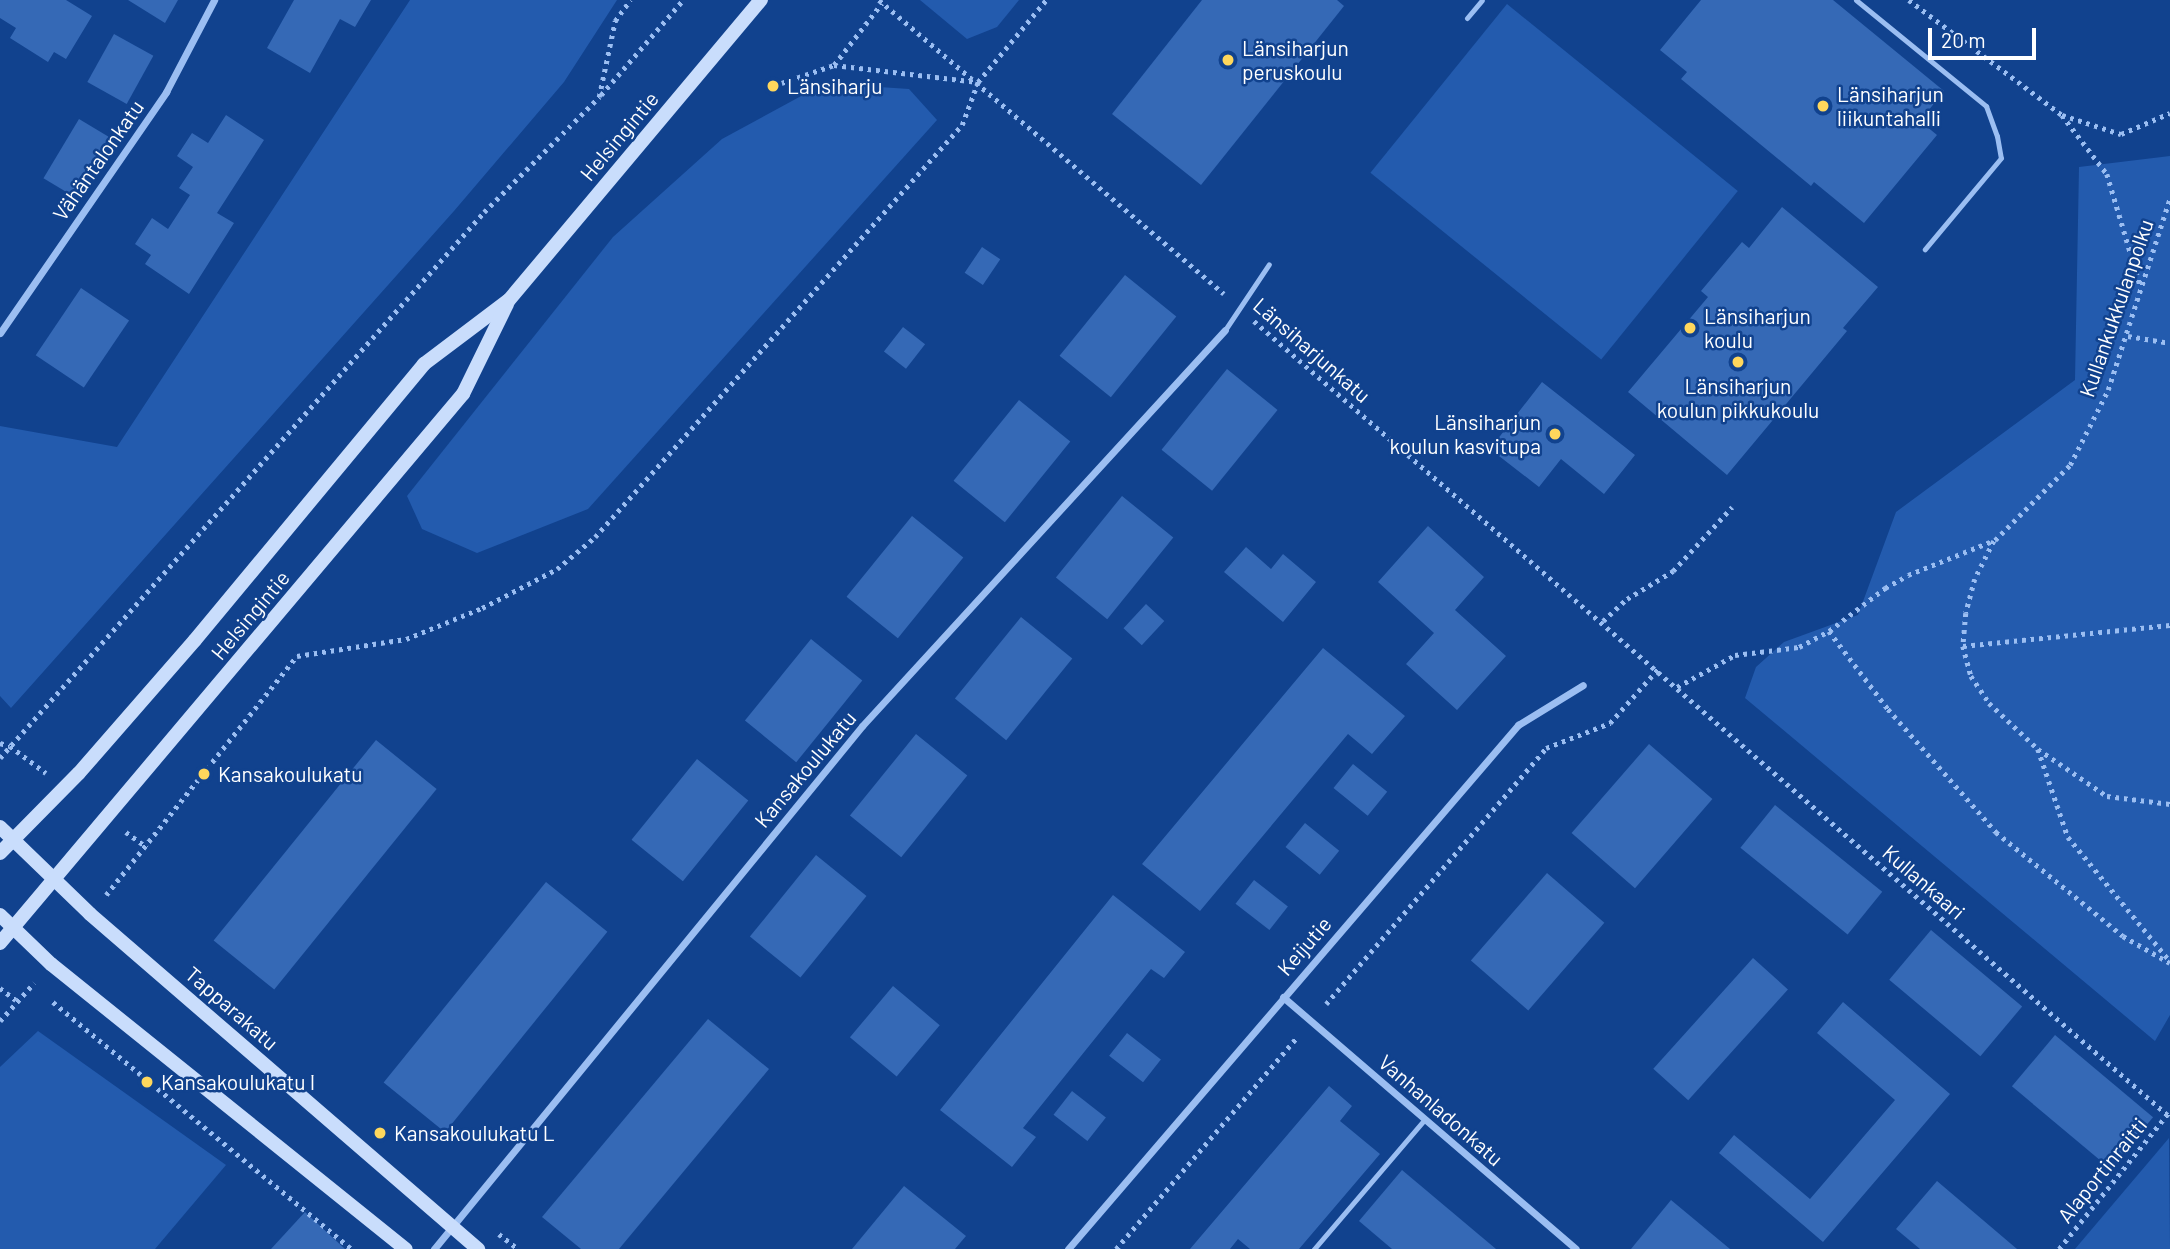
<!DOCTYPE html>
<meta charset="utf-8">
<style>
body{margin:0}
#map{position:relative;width:2170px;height:1249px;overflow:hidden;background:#11428e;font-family:Barlow,sans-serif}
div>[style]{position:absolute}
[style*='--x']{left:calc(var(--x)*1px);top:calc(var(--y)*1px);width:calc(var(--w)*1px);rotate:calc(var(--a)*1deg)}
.green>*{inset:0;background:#235bae;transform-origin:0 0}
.building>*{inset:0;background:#3569b6;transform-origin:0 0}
.path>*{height:4.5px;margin-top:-2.25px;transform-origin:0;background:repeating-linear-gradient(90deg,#9bbef2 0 3.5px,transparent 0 8.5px)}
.lane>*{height:5px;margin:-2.5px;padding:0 2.5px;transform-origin:2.5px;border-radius:2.5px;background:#9bbef2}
.street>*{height:7px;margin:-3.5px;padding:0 3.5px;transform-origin:3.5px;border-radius:3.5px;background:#9bbef2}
.secondary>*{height:14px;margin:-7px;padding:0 7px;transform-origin:7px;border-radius:7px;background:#c9ddfc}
.dots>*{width:19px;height:19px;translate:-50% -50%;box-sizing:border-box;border:4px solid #11428e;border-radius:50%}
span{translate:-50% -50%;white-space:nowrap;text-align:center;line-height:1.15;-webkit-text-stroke:5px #11428e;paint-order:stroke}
.poi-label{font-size:21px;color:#fff}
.left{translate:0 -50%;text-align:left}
.right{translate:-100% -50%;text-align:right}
.street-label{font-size:21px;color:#fff}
.scale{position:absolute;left:1928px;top:28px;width:108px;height:32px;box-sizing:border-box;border:4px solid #fff;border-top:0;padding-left:9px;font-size:21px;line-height:24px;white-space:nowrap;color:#fff;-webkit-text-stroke:5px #11428e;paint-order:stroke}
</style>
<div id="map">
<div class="green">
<i style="clip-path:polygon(410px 0,617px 0,564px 82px,454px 211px,11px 708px,0 696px,0 426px,117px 447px)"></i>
<i style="clip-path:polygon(920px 0,1019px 0,997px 27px,967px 39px)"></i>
<i style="left:1507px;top:4px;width:297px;height:217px;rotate:39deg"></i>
<i style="clip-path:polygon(835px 84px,909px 89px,937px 120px,588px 509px,477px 553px,422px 529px,407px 496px,613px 237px,722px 139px,803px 95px)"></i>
<i style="clip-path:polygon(2170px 156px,2170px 1015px,2155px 1041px,1745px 698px,1756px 667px,1784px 642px,1858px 615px,1896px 512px,2075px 380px,2079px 167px)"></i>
<i style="clip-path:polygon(38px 1031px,226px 1165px,155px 1249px,0 1249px,0 1067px)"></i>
<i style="clip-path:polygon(2169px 1138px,2170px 1249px,2075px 1249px)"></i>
</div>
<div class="building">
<i style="clip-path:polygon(0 0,66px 0,92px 16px,66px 59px,54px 52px,48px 62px,10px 38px,16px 28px,0 18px)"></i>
<i style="clip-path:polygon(128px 0,178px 0,165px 23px)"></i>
<i style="clip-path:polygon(294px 0,371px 0,355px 27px,340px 19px,310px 73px,267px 48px)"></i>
<i style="clip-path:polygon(1202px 0,1337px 0,1344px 6px,1201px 185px,1112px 114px)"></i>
<i style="clip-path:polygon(1701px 0,1833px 0,1944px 91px,1920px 121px,1937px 135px,1864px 223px,1814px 182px,1811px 186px,1681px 79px,1687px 72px,1660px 50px)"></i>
<i style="left:114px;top:34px;width:45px;height:55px;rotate:29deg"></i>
<i style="clip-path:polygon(226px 115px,264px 140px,217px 213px,234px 223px,189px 294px,145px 264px,151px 255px,135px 244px,152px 218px,168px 229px,190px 195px,179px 188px,193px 167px,177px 156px,192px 133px,208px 143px)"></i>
<i style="left:79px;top:119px;width:35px;height:69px;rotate:31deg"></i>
<i style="clip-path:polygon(1782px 207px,1878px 287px,1843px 328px,1847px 331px,1727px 475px,1628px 392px,1708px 297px,1701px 291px,1742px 242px,1749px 248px)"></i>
<i style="left:982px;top:247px;width:22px;height:31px;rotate:34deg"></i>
<i style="left:1125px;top:275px;width:66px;height:104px;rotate:39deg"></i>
<i style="left:81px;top:288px;width:58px;height:81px;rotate:34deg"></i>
<i style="left:903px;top:327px;width:28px;height:31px;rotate:38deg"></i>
<i style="left:1227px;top:369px;width:65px;height:104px;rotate:39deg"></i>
<i style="clip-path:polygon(1542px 382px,1635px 455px,1604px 494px,1561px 459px,1539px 487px,1490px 449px)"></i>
<i style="left:1019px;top:400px;width:66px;height:104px;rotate:39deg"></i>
<i style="left:1122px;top:496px;width:66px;height:105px;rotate:39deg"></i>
<i style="left:912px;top:516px;width:66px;height:104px;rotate:39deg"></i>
<i style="clip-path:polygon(1428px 526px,1484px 577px,1455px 610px,1506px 656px,1457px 710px,1406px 664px,1434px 633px,1378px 582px)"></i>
<i style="clip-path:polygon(1246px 547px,1271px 569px,1283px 554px,1316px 582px,1283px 622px,1224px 572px)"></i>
<i style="left:1146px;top:604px;width:25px;height:33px;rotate:43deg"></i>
<i style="left:1021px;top:617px;width:66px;height:105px;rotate:39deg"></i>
<i style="left:811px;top:639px;width:66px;height:105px;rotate:39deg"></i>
<i style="clip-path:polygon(1323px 648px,1405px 716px,1372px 754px,1348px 734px,1200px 911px,1142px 864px)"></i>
<i style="left:916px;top:734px;width:66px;height:105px;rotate:39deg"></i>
<i style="left:376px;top:740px;width:78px;height:258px;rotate:39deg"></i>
<i style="left:1649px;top:744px;width:84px;height:118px;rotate:41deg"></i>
<i style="left:697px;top:759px;width:66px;height:104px;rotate:39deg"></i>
<i style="left:1353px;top:764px;width:44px;height:31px;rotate:39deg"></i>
<i style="left:1775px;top:805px;width:138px;height:55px;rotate:39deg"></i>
<i style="left:1305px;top:823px;width:44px;height:31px;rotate:39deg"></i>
<i style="left:816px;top:855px;width:65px;height:105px;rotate:39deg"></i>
<i style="left:1547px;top:873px;width:76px;height:116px;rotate:41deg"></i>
<i style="left:1254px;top:880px;width:43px;height:30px;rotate:38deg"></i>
<i style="left:546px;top:882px;width:79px;height:258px;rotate:39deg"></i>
<i style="clip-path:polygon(1113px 895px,1185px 952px,1164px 978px,1151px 969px,1023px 1128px,1036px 1137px,1012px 1167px,940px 1110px)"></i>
<i style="left:1931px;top:930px;width:119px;height:65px;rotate:40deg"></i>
<i style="left:1753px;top:958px;width:47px;height:149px;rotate:42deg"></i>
<i style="left:893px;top:986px;width:61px;height:67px;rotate:40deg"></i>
<i style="clip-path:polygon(1843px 1002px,1950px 1094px,1823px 1242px,1719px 1153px,1734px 1135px,1810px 1199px,1895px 1100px,1817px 1033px)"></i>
<i style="clip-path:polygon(708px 1019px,769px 1069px,619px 1249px,581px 1249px,542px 1217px)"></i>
<i style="left:1127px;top:1033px;width:43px;height:29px;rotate:38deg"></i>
<i style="left:2055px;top:1035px;width:128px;height:67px;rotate:40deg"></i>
<i style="clip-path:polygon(1329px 1086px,1352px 1106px,1340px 1121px,1380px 1154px,1299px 1249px,1250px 1249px,1238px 1239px,1230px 1249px,1190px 1249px)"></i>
<i style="left:1072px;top:1091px;width:43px;height:30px;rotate:38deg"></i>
<i style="clip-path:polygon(1402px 1170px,1496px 1249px,1392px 1249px,1359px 1221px)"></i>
<i style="clip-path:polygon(1937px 1181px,2017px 1249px,1920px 1249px,1896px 1229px)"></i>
<i style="clip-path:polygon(904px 1186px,966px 1236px,955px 1249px,852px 1249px)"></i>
<i style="clip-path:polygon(1671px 1200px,1730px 1249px,1631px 1249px)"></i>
<i style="clip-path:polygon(305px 1212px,345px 1249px,271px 1249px)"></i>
</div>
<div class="path">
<i style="--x:879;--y:0;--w:453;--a:40.4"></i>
<i style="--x:1909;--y:0;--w:191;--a:36.9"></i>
<i style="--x:2062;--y:115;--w:62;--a:17.9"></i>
<i style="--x:2121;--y:134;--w:53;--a:-23.2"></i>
<i style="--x:834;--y:65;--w:78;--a:-52.3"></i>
<i style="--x:773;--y:86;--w:65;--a:-19"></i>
<i style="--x:834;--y:65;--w:145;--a:6.7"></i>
<i style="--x:601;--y:95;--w:125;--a:-49.2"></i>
<i style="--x:2062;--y:115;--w:74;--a:52.7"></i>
<i style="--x:2107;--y:174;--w:116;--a:73.4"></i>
<i style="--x:1254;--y:321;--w:1214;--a:40.99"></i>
<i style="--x:2128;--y:336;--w:43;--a:9.5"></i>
<i style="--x:1994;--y:541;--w:42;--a:116.6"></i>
<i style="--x:1975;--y:579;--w:35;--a:105"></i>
<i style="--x:1966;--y:613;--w:33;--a:95"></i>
<i style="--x:1963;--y:646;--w:31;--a:75"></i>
<i style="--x:1971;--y:676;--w:32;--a:56"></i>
<i style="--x:1989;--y:703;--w:67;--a:43.2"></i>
<i style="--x:2038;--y:749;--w:83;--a:34.3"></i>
<i style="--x:2107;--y:796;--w:64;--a:7.2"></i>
<i style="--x:1603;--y:621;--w:33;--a:-43"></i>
<i style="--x:1627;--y:599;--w:54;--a:-31.3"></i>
<i style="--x:1673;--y:571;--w:87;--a:-47.3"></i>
<i style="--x:1829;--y:631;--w:98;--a:52.9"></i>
<i style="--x:1888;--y:709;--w:164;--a:48.7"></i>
<i style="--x:1996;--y:832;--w:164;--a:39.3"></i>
<i style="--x:2123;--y:936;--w:54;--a:29.9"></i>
<i style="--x:1963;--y:646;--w:208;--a:-5.8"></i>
<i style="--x:1677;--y:687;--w:66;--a:-28.9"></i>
<i style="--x:1735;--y:655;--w:64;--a:-7.1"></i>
<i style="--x:1799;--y:647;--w:34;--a:-28"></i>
<i style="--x:1829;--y:631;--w:71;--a:-37.5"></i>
<i style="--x:1885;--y:588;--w:26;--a:-29"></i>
<i style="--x:1908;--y:575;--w:94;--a:-21.9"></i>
<i style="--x:1995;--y:540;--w:106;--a:-45"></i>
<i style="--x:2070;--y:465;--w:84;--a:-63.1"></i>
<i style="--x:2108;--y:390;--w:202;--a:-72.1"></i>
<i style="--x:0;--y:743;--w:10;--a:17"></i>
<i style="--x:10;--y:746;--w:45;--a:36.9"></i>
<i style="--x:2038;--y:749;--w:93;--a:71.2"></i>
<i style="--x:2068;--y:837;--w:159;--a:50.6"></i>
<i style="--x:0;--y:758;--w:730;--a:-48.44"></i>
<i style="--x:484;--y:212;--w:163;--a:-45"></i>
<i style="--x:599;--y:97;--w:78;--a:-78.1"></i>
<i style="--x:615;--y:21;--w:26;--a:-54"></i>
<i style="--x:126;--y:832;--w:26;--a:36"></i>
<i style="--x:106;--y:895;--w:306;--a:-51.4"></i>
<i style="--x:297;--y:656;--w:110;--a:-8.9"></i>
<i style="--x:406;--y:639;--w:82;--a:-22.2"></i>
<i style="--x:482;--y:608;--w:85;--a:-27.5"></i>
<i style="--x:557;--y:569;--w:50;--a:-40.1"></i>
<i style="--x:595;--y:537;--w:552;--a:-48.31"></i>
<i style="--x:962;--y:125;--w:46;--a:-69.6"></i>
<i style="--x:978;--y:82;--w:107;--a:-50.3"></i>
<i style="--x:0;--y:988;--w:20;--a:37"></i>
<i style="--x:53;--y:1002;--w:388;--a:39.6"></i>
<i style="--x:1326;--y:1004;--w:338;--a:-49.3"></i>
<i style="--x:1546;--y:748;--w:69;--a:-21.3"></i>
<i style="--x:1610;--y:723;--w:72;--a:-48.4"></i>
<i style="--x:0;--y:1021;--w:51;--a:-48.2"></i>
<i style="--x:499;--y:1234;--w:24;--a:38"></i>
<i style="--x:1116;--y:1249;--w:279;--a:-49.5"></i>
<i style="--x:2059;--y:1249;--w:177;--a:-51.2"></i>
</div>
<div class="lane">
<i style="--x:1856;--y:0;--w:168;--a:39.2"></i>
<i style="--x:1986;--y:106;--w:32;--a:70"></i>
<i style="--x:1997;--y:136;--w:22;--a:80"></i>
<i style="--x:2001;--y:158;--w:119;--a:129.9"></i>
<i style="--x:1467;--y:18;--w:23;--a:-50"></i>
<i style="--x:1225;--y:330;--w:79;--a:-56.3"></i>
<i style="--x:1314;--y:1249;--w:171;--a:-49.5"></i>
</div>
<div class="street">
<i style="--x:0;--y:333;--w:293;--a:-55.4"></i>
<i style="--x:166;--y:92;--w:104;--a:-62.4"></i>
<i style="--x:1283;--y:997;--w:386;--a:40.7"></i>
<i style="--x:434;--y:1249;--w:676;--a:-50.7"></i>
<i style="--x:862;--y:726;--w:537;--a:-47.49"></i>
<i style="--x:1068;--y:1249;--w:691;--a:-49.34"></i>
<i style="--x:1518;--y:725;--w:76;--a:-31.6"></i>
</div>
<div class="secondary">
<i style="--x:0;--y:827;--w:125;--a:44"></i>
<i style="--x:90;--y:914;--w:513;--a:40.81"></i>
<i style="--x:0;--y:853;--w:112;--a:-45.4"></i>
<i style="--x:79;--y:773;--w:176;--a:-48.9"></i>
<i style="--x:195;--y:640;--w:359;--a:-50.3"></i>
<i style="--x:424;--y:364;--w:106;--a:-37"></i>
<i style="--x:509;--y:300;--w:392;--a:-50"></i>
<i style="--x:0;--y:915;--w:71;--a:43.9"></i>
<i style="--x:51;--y:964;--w:455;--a:38.8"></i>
<i style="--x:0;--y:943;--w:718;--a:-49.86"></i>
<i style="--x:463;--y:394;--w:100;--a:-63.9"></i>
</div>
<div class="dots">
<i style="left:1228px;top:60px;background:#ffd75c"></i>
<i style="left:773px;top:86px;background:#ffd75c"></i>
<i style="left:1823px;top:106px;background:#ffd75c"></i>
<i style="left:1690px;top:328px;background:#ffd75c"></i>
<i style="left:1738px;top:362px;background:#ffd75c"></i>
<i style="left:1555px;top:434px;background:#ffd75c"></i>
<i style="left:204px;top:774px;background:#ffd75c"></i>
<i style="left:147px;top:1082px;background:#ffd75c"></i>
<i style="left:380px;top:1133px;background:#ffd75c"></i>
</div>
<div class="poi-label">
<span class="left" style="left:1242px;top:60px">Länsiharjun<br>peruskoulu</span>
<span class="left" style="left:787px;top:86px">Länsiharju</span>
<span class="left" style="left:1837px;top:106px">Länsiharjun<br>liikuntahalli</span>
<span class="left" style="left:1704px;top:328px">Länsiharjun<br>koulu</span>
<span style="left:1738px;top:398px">Länsiharjun<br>koulun pikkukoulu</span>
<span class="right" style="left:1541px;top:434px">Länsiharjun<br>koulun kasvitupa</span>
<span class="left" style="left:218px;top:774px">Kansakoulukatu</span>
<span class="left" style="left:161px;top:1082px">Kansakoulukatu I</span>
<span class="left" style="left:394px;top:1133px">Kansakoulukatu L</span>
</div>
<div class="street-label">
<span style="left:619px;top:136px;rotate:-50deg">Helsingintie</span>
<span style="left:98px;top:160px;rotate:-55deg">Vähäntalonkatu</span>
<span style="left:2116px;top:308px;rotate:-71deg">Kullankukkulanpolku</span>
<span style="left:1312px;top:350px;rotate:41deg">Länsiharjunkatu</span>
<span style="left:250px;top:615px;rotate:-50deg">Helsingintie</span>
<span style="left:805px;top:769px;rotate:-50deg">Kansakoulukatu</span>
<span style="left:1924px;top:882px;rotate:41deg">Kullankaari</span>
<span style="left:1304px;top:946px;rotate:-49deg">Keijutie</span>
<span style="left:232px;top:1008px;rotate:41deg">Tapparakatu</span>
<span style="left:1441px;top:1110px;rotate:41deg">Vanhanladonkatu</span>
<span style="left:2102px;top:1170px;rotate:-51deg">Alaportinraitti</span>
</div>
<div class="scale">20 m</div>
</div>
